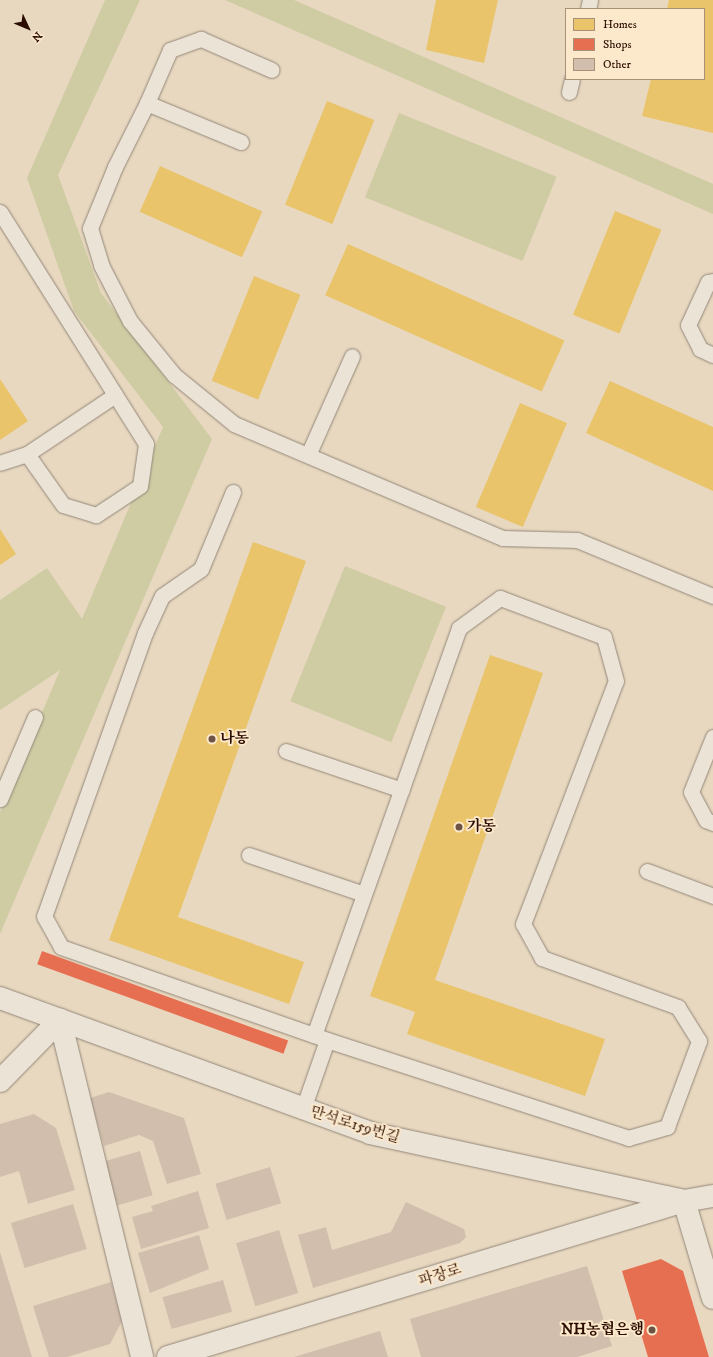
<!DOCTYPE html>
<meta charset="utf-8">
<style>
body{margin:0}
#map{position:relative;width:713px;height:1357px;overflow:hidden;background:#e8d8c0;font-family:"IM FELL DW Pica","Noto Serif KR",serif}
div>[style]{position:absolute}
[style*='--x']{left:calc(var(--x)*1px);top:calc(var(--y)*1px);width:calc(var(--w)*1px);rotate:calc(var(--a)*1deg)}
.green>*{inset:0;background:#cfcba3;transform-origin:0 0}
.homes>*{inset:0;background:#e9c46a;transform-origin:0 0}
.shops>*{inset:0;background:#e76f51;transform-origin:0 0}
.building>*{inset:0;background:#d1bead;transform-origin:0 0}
.roads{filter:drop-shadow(0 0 1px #938778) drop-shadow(0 0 1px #938778)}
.lane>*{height:15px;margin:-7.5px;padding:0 7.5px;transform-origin:7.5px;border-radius:7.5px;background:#ebe3d6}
.street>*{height:22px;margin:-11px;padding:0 11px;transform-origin:11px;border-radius:11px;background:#ebe3d6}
.secondary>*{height:22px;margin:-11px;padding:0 11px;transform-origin:11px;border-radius:11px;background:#ebe3d6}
.dots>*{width:11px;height:11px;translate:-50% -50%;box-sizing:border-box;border:2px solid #fce8ca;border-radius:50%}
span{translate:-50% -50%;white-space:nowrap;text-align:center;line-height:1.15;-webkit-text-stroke:4px #fce8ca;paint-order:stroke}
.poi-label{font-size:15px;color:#2b0c00;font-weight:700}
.left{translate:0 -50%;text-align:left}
.right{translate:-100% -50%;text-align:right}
.street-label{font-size:15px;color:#2b0c00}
.legend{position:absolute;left:565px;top:8px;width:140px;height:72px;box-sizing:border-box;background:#fce8ca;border:1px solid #a89079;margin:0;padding:5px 7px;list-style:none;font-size:12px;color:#2b0c00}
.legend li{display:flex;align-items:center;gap:8px;height:20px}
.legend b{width:20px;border:1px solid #a89079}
.north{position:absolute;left:8px;top:8px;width:40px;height:40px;-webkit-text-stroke:3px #fce8ca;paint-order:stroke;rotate:134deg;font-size:11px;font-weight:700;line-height:16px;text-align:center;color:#2b0c00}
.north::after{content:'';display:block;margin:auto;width:14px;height:18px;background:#2b0c00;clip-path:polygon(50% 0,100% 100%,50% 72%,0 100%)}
</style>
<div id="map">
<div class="green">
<i style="clip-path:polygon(105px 0,140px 0,58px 175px,101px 293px,212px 439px,0 934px,0 812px,60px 670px,0 710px,0 600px,47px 568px,82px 619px,163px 427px,74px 311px,27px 178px)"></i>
<i style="clip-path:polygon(225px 0,294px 0,713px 184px,713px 214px)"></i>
<i style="left:399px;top:113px;width:170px;height:91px;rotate:22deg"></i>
<i style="left:345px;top:566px;width:109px;height:146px;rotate:22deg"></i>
</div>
<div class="homes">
<i style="clip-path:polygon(436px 0,498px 0,484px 63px,426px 50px)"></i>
<i style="clip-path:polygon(669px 0,713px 0,713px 133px,642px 116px,651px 79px,704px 79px,704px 9px,667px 9px)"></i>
<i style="left:327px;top:101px;width:51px;height:112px;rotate:22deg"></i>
<i style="left:160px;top:166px;width:112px;height:50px;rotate:24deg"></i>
<i style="left:615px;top:211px;width:50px;height:112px;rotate:22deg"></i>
<i style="left:348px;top:244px;width:237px;height:56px;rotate:24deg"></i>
<i style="left:254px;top:276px;width:50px;height:113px;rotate:22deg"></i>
<i style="clip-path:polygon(0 379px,28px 421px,0 440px)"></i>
<i style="clip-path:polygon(610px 381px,713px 427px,713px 491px,586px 433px)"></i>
<i style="left:520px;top:403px;width:51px;height:113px;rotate:23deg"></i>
<i style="clip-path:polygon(0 529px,16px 554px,0 565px)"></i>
<i style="clip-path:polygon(253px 542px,306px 561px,178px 917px,304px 962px,289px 1004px,109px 940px)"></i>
<i style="clip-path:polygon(490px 655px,543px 673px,435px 980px,605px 1039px,585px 1096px,407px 1034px,415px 1012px,370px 996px)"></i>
</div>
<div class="shops">
<i style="left:42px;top:951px;width:262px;height:14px;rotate:20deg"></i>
<i style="clip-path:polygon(661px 1259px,683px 1271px,709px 1357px,648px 1357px,622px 1271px)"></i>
</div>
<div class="building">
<i style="clip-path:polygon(109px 1092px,184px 1118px,201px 1174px,167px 1184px,153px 1141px,139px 1135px,104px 1146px,90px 1098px)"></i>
<i style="clip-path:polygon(34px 1114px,56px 1128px,75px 1190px,28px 1204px,19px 1171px,0 1177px,0 1124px)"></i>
<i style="left:140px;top:1151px;width:46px;height:37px;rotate:74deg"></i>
<i style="left:270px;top:1167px;width:38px;height:57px;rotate:73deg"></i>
<i style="clip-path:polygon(198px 1191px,209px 1228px,141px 1249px,132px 1217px,153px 1211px,151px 1206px)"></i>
<i style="clip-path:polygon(406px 1202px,464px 1229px,466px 1237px,460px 1243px,313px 1288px,298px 1235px,326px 1227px,332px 1250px,391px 1232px)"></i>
<i style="left:73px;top:1204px;width:47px;height:65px;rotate:73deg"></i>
<i style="left:279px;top:1230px;width:66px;height:45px;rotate:73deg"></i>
<i style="clip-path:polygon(199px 1235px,209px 1269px,150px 1293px,138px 1253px)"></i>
<i style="clip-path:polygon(0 1252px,32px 1357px,0 1357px)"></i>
<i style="clip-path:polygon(587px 1266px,612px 1346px,577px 1357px,421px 1357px,410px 1319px)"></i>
<i style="left:223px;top:1280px;width:33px;height:63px;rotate:74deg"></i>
<i style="clip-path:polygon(111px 1282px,122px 1321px,110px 1344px,67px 1357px,49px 1357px,33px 1306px)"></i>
<i style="clip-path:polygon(380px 1331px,388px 1357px,294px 1357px)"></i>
</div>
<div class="roads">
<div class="lane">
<i style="--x:588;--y:9;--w:9;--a:-77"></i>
<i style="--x:569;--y:92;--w:13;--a:-77"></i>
<i style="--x:147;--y:103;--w:58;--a:-66.5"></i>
<i style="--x:170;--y:50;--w:33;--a:-20"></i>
<i style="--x:201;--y:39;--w:77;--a:23.6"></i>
<i style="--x:241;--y:142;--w:102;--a:-157.5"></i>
<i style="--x:147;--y:103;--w:72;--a:116.6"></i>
<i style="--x:115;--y:167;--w:66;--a:112.3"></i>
<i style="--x:90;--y:228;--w:39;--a:73"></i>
<i style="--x:101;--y:265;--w:63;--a:62.6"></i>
<i style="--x:130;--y:321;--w:70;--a:50.8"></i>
<i style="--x:174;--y:375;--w:77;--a:39.2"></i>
<i style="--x:234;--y:424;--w:292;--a:23"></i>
<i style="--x:503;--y:538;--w:74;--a:1.5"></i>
<i style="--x:577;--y:540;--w:147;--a:22.4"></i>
<i style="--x:0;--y:212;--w:274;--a:57.8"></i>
<i style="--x:146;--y:444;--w:42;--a:98.1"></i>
<i style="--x:140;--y:486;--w:53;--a:146.6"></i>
<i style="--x:96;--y:515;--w:34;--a:-163"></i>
<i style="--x:63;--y:505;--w:62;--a:-125.2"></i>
<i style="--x:27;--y:454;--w:28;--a:162"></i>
<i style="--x:713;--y:281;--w:5;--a:169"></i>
<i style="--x:708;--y:282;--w:47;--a:114.9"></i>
<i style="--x:688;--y:325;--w:27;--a:63"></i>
<i style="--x:700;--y:349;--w:14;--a:25"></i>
<i style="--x:27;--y:454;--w:106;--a:-33.8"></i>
<i style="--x:308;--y:455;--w:108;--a:-66"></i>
<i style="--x:233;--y:492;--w:83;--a:112.6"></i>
<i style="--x:201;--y:569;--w:47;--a:145.3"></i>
<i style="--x:162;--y:596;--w:41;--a:114.7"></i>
<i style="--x:145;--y:633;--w:300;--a:109.6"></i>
<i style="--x:44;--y:916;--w:35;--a:61"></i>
<i style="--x:61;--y:947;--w:268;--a:19.2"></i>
<i style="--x:314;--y:1035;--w:14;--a:21"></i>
<i style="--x:327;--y:1040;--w:317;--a:18"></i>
<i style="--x:628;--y:1138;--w:41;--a:-15.8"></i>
<i style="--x:667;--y:1127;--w:92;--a:-69.6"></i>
<i style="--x:699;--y:1041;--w:40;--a:-122"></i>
<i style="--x:678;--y:1007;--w:145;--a:-160.2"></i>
<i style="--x:542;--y:958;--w:39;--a:-119"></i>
<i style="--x:523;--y:924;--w:260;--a:-69.1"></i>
<i style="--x:616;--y:681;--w:46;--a:-105.3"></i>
<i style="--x:604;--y:637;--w:111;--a:-159.4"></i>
<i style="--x:500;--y:598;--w:51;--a:143.8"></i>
<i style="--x:459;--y:628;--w:432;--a:109.6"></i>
<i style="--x:713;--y:737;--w:59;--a:111.8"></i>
<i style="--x:691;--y:792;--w:32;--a:62"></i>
<i style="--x:706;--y:820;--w:8;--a:23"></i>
<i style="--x:286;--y:751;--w:122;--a:18.6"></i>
<i style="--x:0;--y:799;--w:89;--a:-66.9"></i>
<i style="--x:249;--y:855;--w:121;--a:18.7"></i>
<i style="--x:647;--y:871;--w:71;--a:20.7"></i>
<i style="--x:303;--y:1109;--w:73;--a:-70.8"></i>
</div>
<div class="street">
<i style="--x:60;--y:1020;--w:347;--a:76.3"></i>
<i style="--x:0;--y:1081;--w:86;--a:-45.5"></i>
<i style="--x:168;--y:1357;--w:539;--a:-16.82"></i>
<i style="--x:684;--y:1201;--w:101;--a:73.4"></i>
</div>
<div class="secondary">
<i style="--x:0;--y:998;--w:394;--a:20"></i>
<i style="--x:370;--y:1133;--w:321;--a:12.2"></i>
<i style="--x:684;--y:1201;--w:29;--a:-10"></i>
</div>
</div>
<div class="dots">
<i style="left:212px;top:739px;background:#6d5343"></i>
<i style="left:459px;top:827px;background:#6d5343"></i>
<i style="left:652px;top:1330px;background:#6d5343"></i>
</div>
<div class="poi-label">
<span class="left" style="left:220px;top:739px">나동</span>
<span class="left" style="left:467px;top:827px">가동</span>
<span class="right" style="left:644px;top:1330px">NH농협은행</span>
</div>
<div class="street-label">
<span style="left:355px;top:1125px;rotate:17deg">만석로159번길</span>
<span style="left:440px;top:1275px;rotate:-17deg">파장로</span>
</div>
<ul class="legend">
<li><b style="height:11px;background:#e9c46a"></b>Homes</li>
<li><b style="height:11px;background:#e76f51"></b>Shops</li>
<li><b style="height:11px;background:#d1bead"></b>Other</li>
</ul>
<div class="north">N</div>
</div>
